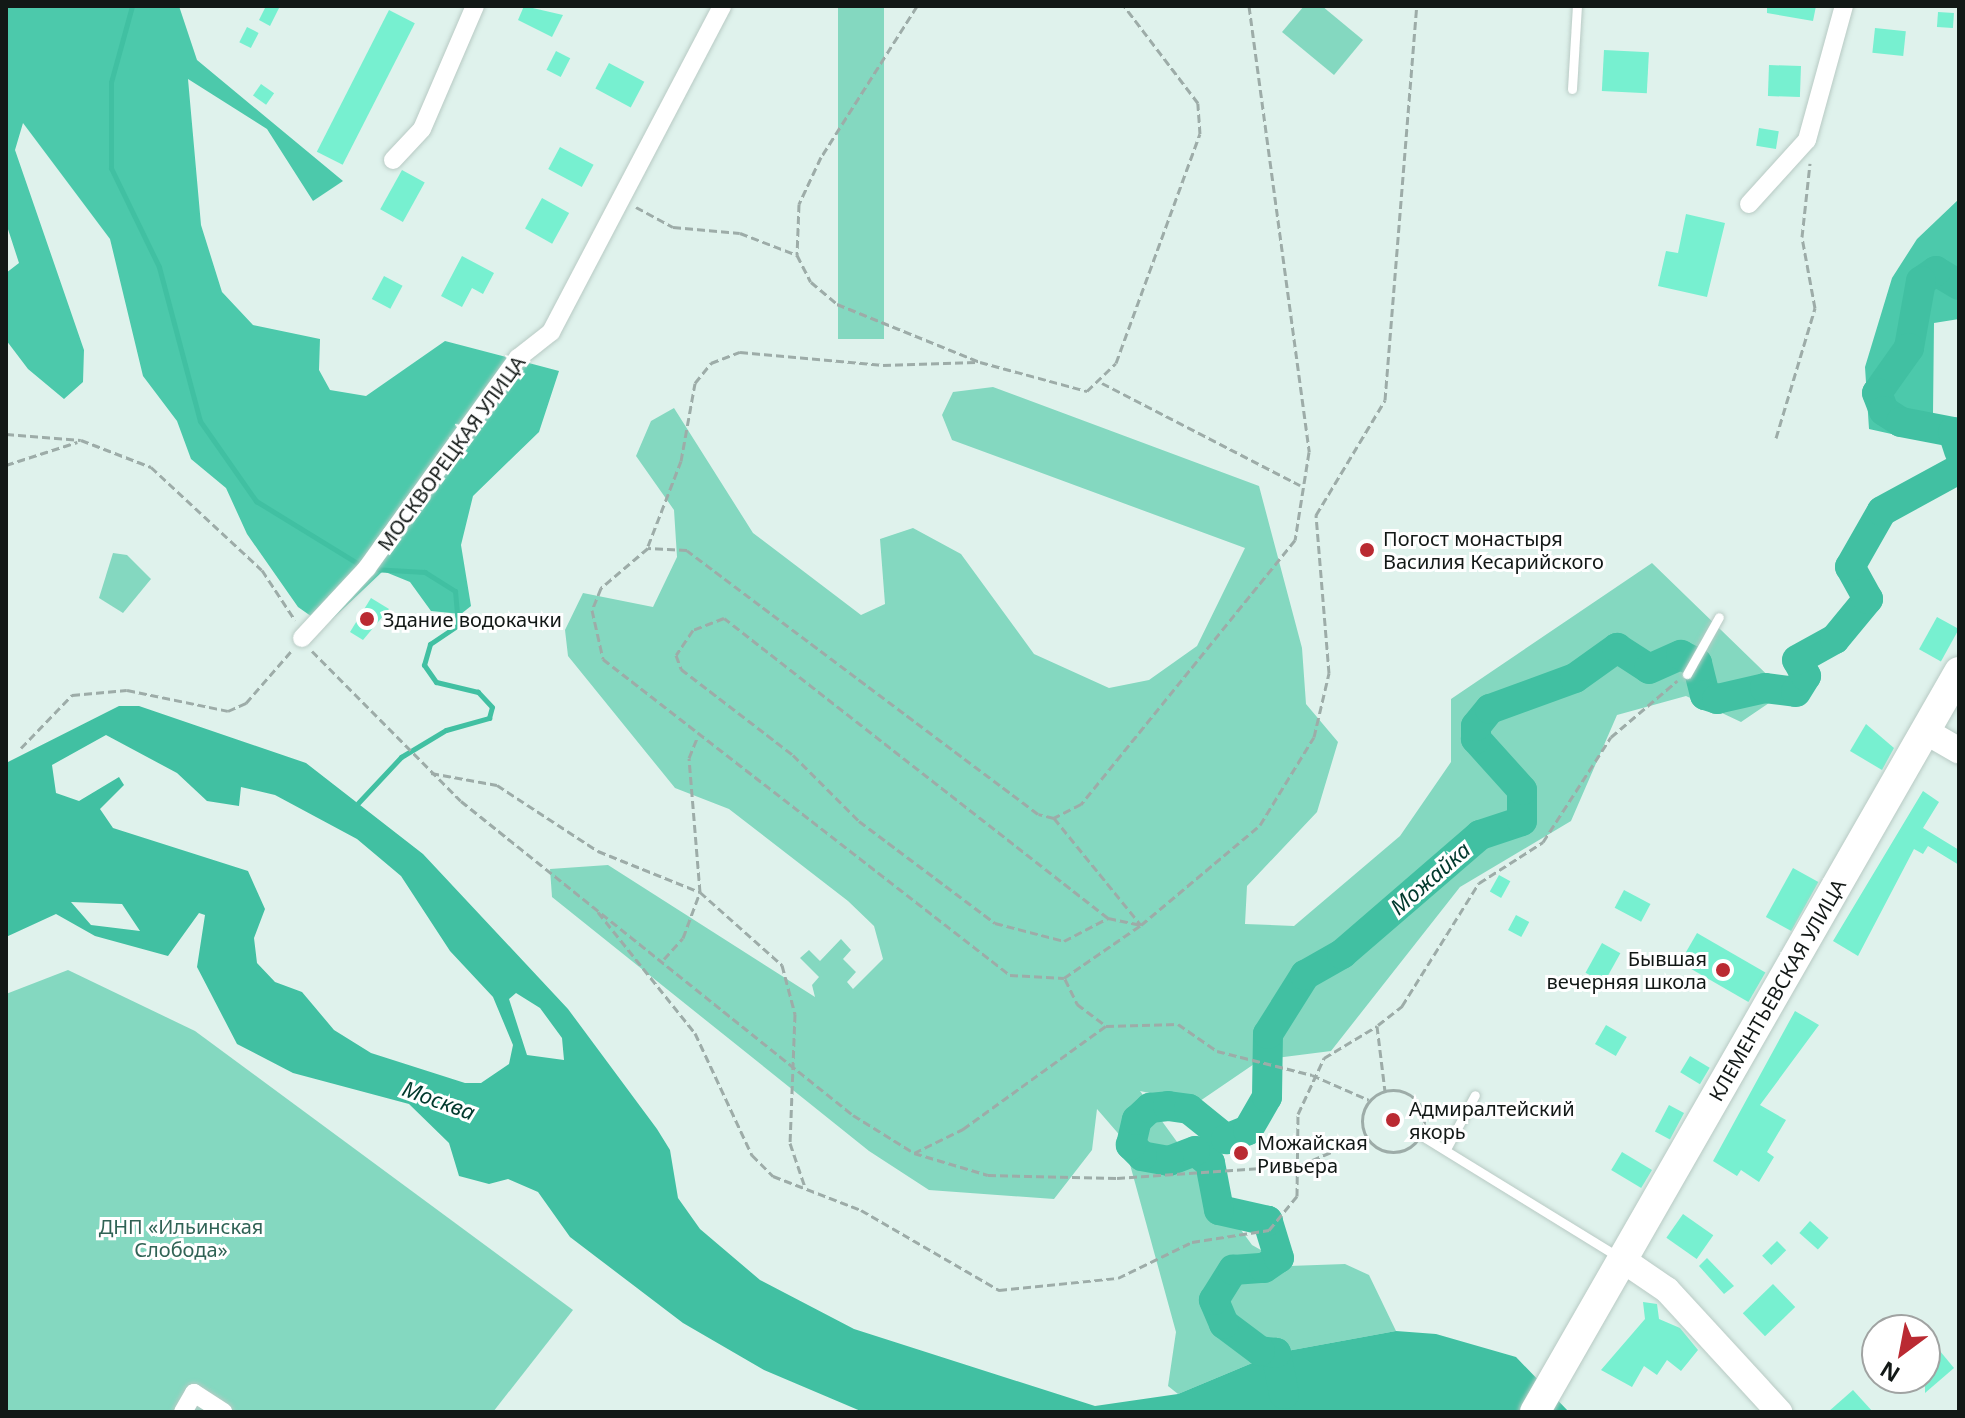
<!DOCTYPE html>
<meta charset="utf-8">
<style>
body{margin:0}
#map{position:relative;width:1965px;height:1418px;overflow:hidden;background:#dff2ec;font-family:"Noto Sans",sans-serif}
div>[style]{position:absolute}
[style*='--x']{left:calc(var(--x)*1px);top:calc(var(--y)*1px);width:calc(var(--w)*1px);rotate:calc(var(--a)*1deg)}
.green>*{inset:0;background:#84d8c0;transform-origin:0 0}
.forest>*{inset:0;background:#4cc9ab}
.water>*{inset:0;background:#41c0a2}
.stream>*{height:5px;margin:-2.5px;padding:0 2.5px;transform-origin:2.5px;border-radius:2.5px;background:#41c0a2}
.river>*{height:30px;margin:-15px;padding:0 15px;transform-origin:15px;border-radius:15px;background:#41c0a2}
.building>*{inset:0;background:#77f0d0;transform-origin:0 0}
.path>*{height:3px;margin-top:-1.5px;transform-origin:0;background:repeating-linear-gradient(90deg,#9daca8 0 8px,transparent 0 12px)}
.path>.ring{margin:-1.5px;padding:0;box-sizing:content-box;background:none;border:3px solid #9daca8;border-radius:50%}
.roads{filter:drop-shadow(0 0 2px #b8cac4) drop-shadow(0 0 2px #b8cac4)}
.lane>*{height:9px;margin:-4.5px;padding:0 4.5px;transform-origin:4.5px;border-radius:4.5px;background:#fff}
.street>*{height:18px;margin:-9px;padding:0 9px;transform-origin:9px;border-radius:9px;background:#fff}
.secondary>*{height:26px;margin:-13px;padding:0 13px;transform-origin:13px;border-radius:13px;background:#fff}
.primary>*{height:30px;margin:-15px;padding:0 15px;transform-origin:15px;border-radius:15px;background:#fff}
.dots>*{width:22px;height:22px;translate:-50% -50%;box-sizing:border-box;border:4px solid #fff;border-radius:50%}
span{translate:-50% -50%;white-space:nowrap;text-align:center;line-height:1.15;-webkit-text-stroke:6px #fff;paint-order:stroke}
.street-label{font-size:20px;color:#121816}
.poi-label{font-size:20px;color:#121816}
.left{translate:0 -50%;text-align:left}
.right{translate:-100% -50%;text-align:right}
.park-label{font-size:20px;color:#306355}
.water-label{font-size:22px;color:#00382c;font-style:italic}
.frame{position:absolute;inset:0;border:8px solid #121816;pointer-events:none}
.north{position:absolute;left:1861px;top:1314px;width:80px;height:80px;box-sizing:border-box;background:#fff;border:2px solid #a0a3a2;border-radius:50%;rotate:212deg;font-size:22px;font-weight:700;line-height:32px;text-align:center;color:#121816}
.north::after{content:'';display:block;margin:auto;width:28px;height:36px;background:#ba2a32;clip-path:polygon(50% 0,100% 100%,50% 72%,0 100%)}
</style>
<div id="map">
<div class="green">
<i style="left:838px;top:6px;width:46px;height:333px"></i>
<i style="clip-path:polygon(1304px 6px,1322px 6px,1363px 40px,1334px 75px,1282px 32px)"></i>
<i style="clip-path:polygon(993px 387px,1259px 486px,1302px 648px,1306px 704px,1338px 742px,1317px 812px,1247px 886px,1245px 924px,1294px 926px,1400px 836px,1451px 762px,1451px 699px,1652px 563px,1785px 692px,1741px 722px,1686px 696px,1617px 715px,1571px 821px,1460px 887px,1331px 1051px,1260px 1060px,1197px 1103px,1140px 1091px,1252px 1245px,1289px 1266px,1345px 1264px,1369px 1275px,1396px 1331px,1276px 1353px,1178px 1394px,1168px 1386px,1176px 1332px,1123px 1139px,1097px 1109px,1092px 1150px,1054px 1199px,929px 1190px,869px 1151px,552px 897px,550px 869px,608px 865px,815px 997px,812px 985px,819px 977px,800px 958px,809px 950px,820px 961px,841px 939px,851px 950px,843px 959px,856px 972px,847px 982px,853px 989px,883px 959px,874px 926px,848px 901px,729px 809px,675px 788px,568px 656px,565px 630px,583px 593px,653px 607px,677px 557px,674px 510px,636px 456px,651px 421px,674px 408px,753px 533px,861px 615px,885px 604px,880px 539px,913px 528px,961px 554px,1034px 654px,1109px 688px,1149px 680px,1197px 646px,1245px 548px,952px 440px,942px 415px,953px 392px)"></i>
<i style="clip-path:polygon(113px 553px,127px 555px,151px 579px,123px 613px,99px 598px)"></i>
<i style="clip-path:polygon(68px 970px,195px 1031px,573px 1310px,493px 1412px,6px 1412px,6px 994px)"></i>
</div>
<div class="forest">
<i style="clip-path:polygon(6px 6px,179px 6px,197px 60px,343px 181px,313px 201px,267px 129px,188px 79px,201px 225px,222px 292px,253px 325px,320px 339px,319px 370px,330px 390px,366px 396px,445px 341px,559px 371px,539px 432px,473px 496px,461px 545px,471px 606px,461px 614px,431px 611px,410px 582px,383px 571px,325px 626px,298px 607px,247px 534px,226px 488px,191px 459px,177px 421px,143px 376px,110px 239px,23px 123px,15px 150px,84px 350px,83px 382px,64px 399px,28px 369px,6px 340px,6px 273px,19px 263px,6px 223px)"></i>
<i style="clip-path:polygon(1959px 199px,1959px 319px,1934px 323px,1933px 414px,1905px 437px,1869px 429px,1865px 367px,1892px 278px,1917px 239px)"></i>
</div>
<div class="water">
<i style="clip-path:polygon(evenodd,119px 706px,139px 706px,306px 763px,423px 854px,568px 1009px,657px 1129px,670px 1150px,678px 1198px,700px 1229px,760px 1280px,854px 1329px,1095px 1406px,1178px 1394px,1276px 1353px,1396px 1331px,1436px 1334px,1516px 1357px,1569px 1412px,863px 1412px,764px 1370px,683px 1323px,570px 1237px,538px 1192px,508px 1179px,489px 1184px,459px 1176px,449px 1143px,409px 1104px,293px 1073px,237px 1044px,197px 967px,205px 915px,199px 913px,168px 956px,95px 936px,56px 914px,6px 937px,6px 763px,119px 706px,106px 735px,177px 773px,207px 801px,239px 806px,241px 787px,275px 795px,357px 839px,401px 876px,450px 951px,493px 997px,513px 1045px,509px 1064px,481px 1083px,465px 1083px,371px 1053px,334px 1030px,302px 992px,275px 982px,257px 963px,254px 938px,265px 909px,248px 871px,113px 828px,100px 809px,124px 785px,119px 777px,79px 801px,56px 793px,52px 765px,106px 735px,119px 706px,71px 902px,122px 904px,140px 931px,91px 925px,71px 902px,119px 706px,516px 993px,540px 1008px,562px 1038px,564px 1060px,527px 1055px,509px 999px,516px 993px)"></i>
</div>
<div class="stream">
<i style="--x:132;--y:6;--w:79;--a:105.4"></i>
<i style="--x:111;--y:82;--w:86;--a:90"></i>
<i style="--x:111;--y:168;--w:110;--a:64.1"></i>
<i style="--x:159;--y:267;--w:159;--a:75.1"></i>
<i style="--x:200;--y:421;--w:98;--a:55"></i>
<i style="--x:256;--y:501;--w:124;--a:31.5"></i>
<i style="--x:358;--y:803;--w:63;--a:-46.9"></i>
<i style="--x:401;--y:757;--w:52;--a:-31"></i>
<i style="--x:446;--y:730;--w:45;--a:-15.6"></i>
<i style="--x:489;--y:718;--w:11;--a:-75"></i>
<i style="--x:492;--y:707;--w:21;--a:-133"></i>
<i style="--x:478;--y:692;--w:43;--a:-166.6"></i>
<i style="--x:436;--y:682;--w:21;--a:-125"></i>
<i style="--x:424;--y:665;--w:22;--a:-74"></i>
<i style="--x:430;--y:644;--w:34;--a:-34"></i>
<i style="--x:458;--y:625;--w:34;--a:-95"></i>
<i style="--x:455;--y:591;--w:36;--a:-148"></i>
<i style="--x:425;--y:572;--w:53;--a:-176.8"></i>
</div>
<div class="river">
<i style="--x:1959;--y:285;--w:27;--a:-149"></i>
<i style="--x:1936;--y:271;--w:18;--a:146"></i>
<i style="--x:1921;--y:281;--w:68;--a:100.2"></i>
<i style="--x:1909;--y:348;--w:55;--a:125.4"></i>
<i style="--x:1877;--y:393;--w:19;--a:69"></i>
<i style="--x:1884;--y:411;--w:20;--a:33"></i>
<i style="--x:1901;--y:422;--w:53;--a:10.9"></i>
<i style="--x:1953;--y:432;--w:20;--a:72"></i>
<i style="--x:1284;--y:1394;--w:42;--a:-101"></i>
<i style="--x:1276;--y:1353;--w:16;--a:-173"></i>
<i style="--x:1260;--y:1351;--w:45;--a:-143.1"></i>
<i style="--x:1224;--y:1324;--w:26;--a:-113"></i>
<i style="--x:1214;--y:1300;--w:36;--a:-58"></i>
<i style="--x:1233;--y:1270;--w:31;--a:-4"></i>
<i style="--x:1264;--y:1268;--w:18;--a:-34"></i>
<i style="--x:1279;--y:1258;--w:39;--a:-107"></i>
<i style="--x:1268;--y:1221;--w:50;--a:-167.3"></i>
<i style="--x:1219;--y:1210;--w:48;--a:-100.8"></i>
<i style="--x:1210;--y:1163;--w:19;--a:-141"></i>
<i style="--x:1195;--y:1151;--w:28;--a:159"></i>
<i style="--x:1169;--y:1161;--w:27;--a:-170"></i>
<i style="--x:1142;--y:1156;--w:16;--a:-135"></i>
<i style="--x:1131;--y:1145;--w:26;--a:-77"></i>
<i style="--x:1137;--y:1120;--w:18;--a:-43"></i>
<i style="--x:1150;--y:1108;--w:18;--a:-6"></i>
<i style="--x:1168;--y:1106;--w:21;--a:8"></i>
<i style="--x:1189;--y:1109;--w:48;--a:39"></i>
<i style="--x:1226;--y:1139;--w:24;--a:-22"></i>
<i style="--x:1248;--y:1130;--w:38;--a:-60"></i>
<i style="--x:1267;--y:1097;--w:63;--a:-89.1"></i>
<i style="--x:1268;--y:1034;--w:70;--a:-57.9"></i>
<i style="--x:1305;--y:975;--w:43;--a:-29.6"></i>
<i style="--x:1342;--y:954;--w:182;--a:-40.8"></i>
<i style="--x:1480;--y:835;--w:44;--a:-18.4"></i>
<i style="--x:1522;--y:821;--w:31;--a:-90"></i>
<i style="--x:1522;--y:790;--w:69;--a:-132"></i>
<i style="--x:1476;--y:739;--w:13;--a:-90"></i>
<i style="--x:1476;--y:726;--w:22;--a:-51"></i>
<i style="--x:1490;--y:709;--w:90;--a:-20"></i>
<i style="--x:1575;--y:678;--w:52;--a:-35.5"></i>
<i style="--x:1617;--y:648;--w:38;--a:33"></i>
<i style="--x:1649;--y:669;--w:35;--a:-24"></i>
<i style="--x:1681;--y:655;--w:18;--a:27"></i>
<i style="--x:1697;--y:663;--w:33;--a:76"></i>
<i style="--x:1705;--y:695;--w:13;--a:18"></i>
<i style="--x:1717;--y:699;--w:49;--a:-12.9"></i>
<i style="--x:1765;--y:688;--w:31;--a:7"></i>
<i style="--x:1796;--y:692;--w:19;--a:-58"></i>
<i style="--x:1806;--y:676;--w:18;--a:-119"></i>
<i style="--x:1797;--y:660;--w:43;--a:-28.9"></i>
<i style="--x:1835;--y:639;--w:52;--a:-50.5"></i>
<i style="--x:1868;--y:599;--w:37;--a:-119"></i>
<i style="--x:1850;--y:567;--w:64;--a:-60.3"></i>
<i style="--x:1882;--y:511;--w:88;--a:-28.6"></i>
</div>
<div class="building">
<i style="clip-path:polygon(266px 6px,280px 6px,270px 26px,259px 20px)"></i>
<i style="clip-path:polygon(524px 6px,563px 15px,552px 37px,518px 20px)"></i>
<i style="clip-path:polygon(1767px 6px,1816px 6px,1813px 21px,1767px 13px)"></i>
<i style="left:389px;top:10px;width:29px;height:159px;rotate:27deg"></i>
<i style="left:1938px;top:12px;width:16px;height:15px;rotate:4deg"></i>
<i style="left:247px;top:27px;width:13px;height:17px;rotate:27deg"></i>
<i style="left:1875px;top:28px;width:31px;height:25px;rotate:6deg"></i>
<i style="left:1604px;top:50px;width:45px;height:41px;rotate:3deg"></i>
<i style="left:556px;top:51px;width:16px;height:21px;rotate:27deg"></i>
<i style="left:609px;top:63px;width:40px;height:29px;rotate:28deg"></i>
<i style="left:1769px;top:65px;width:32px;height:31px;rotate:2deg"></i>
<i style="left:261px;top:84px;width:16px;height:14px;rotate:35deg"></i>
<i style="left:1759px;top:128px;width:20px;height:18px;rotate:9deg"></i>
<i style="left:560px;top:147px;width:38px;height:25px;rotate:28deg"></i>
<i style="left:402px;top:170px;width:26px;height:45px;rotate:29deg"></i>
<i style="left:542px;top:198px;width:31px;height:35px;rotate:29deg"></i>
<i style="clip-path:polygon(1686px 214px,1725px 223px,1707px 297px,1658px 286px,1666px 251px,1678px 253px)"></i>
<i style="clip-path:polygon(462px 256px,494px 273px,483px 294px,472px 288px,462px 307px,441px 296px)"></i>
<i style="left:384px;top:276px;width:21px;height:26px;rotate:28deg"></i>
<i style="clip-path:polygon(371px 598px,389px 609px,363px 640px,350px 632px)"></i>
<i style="left:1937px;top:617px;width:25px;height:37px;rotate:29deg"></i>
<i style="clip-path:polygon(1866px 724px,1894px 748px,1882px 770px,1850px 751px)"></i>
<i style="clip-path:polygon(1923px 791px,1939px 802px,1923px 828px,1959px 850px,1959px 865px,1928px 846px,1923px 854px,1914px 849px,1858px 956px,1833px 941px)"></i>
<i style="left:1793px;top:868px;width:29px;height:56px;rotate:29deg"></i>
<i style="left:1499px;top:875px;width:13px;height:19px;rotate:29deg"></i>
<i style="left:1624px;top:890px;width:30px;height:20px;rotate:28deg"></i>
<i style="left:1516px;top:915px;width:15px;height:17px;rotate:28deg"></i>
<i style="left:1697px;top:933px;width:79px;height:34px;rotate:30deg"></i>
<i style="left:1602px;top:943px;width:21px;height:34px;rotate:29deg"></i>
<i style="clip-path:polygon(1795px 1011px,1819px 1025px,1760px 1105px,1786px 1120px,1767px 1152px,1774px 1157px,1759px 1182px,1741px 1170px,1737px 1176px,1713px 1161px)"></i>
<i style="left:1606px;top:1025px;width:24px;height:22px;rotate:30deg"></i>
<i style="left:1690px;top:1056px;width:23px;height:19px;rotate:31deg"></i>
<i style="left:1669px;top:1105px;width:17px;height:30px;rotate:28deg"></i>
<i style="left:1622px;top:1152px;width:35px;height:21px;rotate:31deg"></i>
<i style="left:1683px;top:1214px;width:37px;height:29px;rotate:35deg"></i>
<i style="left:1810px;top:1221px;width:25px;height:16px;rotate:42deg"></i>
<i style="left:1777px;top:1241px;width:13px;height:21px;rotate:45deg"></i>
<i style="clip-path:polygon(1707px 1258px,1734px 1286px,1724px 1294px,1699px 1266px)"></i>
<i style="left:1773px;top:1284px;width:32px;height:42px;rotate:46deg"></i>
<i style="clip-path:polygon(1643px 1302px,1657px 1304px,1659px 1319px,1680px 1328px,1698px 1350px,1681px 1371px,1667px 1360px,1657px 1375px,1644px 1366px,1632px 1387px,1601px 1370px,1645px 1319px)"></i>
<i style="clip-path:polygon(1925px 1333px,1954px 1368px,1925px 1393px)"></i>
<i style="clip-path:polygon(1853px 1390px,1873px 1412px,1828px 1412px)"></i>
</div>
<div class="path">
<i style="--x:917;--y:6;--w:179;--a:122.4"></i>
<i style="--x:821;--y:157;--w:52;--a:115.1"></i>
<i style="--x:799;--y:204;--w:51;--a:92.2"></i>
<i style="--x:797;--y:255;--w:30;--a:63"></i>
<i style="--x:811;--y:282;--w:34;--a:40"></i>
<i style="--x:837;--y:304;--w:154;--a:22.1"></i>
<i style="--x:980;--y:362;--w:111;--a:15.2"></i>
<i style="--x:1087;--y:391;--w:40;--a:-44"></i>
<i style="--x:1116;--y:363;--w:244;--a:-69.9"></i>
<i style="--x:1200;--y:134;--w:31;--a:-94"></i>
<i style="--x:1198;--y:103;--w:122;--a:-127.3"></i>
<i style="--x:1249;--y:6;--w:450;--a:82.3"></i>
<i style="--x:1309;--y:452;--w:89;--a:99"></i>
<i style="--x:1295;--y:540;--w:340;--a:129"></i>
<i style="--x:1081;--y:804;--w:30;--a:153"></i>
<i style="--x:1054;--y:818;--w:16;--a:-166"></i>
<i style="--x:1038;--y:814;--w:439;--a:-143.1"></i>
<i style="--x:687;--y:550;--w:39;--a:-177"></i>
<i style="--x:648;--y:548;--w:62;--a:139.6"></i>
<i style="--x:601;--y:588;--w:24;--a:112"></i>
<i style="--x:592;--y:610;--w:50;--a:77.3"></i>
<i style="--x:603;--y:659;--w:515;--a:37.83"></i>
<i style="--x:1010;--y:975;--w:54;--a:3.2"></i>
<i style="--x:1064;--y:978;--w:93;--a:-34.5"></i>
<i style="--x:1141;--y:925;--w:155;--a:-40"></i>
<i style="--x:1260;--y:825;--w:103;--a:-58.5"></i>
<i style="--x:1314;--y:737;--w:66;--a:-76.8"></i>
<i style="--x:1329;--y:673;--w:159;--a:-94.7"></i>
<i style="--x:1316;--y:515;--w:134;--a:-59"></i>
<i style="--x:1385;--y:400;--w:395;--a:-85.4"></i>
<i style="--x:636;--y:207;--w:42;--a:28.4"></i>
<i style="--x:673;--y:227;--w:67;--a:5.1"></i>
<i style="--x:740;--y:233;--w:61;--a:21.1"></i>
<i style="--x:1102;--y:383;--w:223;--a:27.3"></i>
<i style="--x:6;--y:434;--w:75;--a:4.6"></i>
<i style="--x:81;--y:440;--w:75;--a:21.1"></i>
<i style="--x:151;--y:467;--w:151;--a:42.9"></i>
<i style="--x:262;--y:570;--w:60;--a:56.6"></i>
<i style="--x:1776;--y:438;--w:136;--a:-73.3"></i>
<i style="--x:1815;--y:308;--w:72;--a:-100.4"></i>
<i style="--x:1802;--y:237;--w:74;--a:-83.8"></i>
<i style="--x:6;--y:465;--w:75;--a:-17.9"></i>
<i style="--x:648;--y:546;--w:91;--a:-68.8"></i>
<i style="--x:681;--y:461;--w:79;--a:-79.8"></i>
<i style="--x:695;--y:383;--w:26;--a:-51"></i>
<i style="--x:711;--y:363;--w:31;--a:-21"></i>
<i style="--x:740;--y:352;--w:144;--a:5.2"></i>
<i style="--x:883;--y:365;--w:93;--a:-1.8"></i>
<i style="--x:312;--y:651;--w:211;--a:45.2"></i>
<i style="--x:461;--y:801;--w:502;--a:38.7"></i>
<i style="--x:853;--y:1115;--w:72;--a:31.9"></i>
<i style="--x:914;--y:1153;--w:77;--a:16.6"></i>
<i style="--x:988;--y:1175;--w:129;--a:1.3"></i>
<i style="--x:1117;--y:1178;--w:184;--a:-4"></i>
<i style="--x:1301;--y:1165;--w:71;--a:-23.3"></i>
<i style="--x:21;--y:748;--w:74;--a:-46.1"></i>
<i style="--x:72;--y:695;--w:55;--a:-5.2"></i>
<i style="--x:127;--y:690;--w:103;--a:11.7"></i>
<i style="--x:228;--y:711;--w:20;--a:-24"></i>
<i style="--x:246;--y:703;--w:70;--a:-49"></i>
<i style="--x:431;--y:773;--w:67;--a:10.3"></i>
<i style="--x:497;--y:785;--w:121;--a:33.2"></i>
<i style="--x:598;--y:851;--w:110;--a:21.9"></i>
<i style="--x:700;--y:892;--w:110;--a:41.7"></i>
<i style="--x:782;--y:965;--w:51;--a:75.1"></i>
<i style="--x:795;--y:1014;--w:129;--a:92.2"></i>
<i style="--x:790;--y:1143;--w:46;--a:71.2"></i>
<i style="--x:1054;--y:818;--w:138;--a:50.9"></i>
<i style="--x:598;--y:912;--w:155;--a:51.3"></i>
<i style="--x:695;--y:1033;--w:135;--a:65"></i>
<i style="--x:752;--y:1155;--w:30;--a:45"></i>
<i style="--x:773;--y:1176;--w:94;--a:21.1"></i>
<i style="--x:861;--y:1210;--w:160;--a:30.1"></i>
<i style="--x:999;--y:1290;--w:120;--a:-5.8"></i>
<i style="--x:1118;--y:1278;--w:82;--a:-25.9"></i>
<i style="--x:1192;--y:1242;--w:78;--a:-8.9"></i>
<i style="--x:1269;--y:1230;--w:44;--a:-50.5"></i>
<i style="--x:1297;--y:1196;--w:82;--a:-89.3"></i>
<i style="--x:1298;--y:1114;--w:62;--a:-65.1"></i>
<i style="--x:1324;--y:1058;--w:62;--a:-31.1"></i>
<i style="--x:1377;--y:1026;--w:65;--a:83"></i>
<i style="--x:1108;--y:918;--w:487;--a:-142"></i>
<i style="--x:724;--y:618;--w:33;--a:159"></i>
<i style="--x:693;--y:630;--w:30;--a:124"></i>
<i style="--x:676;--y:655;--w:15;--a:70"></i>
<i style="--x:681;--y:669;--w:141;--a:37.5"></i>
<i style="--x:793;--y:755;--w:93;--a:45"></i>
<i style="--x:859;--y:821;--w:170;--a:36.9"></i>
<i style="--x:995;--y:923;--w:71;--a:14.6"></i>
<i style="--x:1064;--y:941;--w:50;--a:-27.6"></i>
<i style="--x:1108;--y:918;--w:34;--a:12"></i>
<i style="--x:664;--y:959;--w:28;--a:-48"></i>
<i style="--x:683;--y:938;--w:49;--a:-69.7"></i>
<i style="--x:700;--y:892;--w:134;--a:-94.7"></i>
<i style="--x:689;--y:758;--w:24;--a:-68"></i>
<i style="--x:1065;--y:979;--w:28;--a:64"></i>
<i style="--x:1077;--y:1004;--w:36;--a:37"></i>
<i style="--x:1106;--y:1026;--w:72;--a:-1.6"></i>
<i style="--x:1178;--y:1024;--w:47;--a:34.7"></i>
<i style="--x:1217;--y:1051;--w:98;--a:14.2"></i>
<i style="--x:1312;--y:1075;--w:62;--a:23.7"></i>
<i style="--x:1378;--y:1025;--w:31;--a:-38"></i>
<i style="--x:1402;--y:1006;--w:145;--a:-58"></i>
<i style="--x:1479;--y:883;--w:76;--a:-32.6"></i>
<i style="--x:1543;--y:842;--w:125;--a:-57.1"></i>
<i style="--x:1611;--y:737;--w:87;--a:-40.3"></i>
<i class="ring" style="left:1362px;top:1090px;width:59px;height:59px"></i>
<i style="--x:914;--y:1153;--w:55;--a:-26.1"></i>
<i style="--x:963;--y:1129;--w:176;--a:-35.8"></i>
</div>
<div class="roads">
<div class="lane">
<i style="--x:1572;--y:89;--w:83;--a:-86.6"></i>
<i style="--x:1687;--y:674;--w:65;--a:-60.7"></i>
<i style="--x:1422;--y:1136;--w:233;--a:31.6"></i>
<i style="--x:1446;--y:1149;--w:61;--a:-61.8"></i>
</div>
<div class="street">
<i style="--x:393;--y:160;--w:42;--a:-46.9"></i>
<i style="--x:422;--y:129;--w:134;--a:-66.7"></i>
<i style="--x:1749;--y:204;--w:86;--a:-47.8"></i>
<i style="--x:1807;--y:140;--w:139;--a:-74.6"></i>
<i style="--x:302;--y:638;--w:96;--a:-47.1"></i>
<i style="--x:367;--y:568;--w:259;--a:-54.3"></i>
<i style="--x:518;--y:358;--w:42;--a:-38.2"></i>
<i style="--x:551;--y:332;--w:368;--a:-62.3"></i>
<i style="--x:183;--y:1412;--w:22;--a:-60"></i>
<i style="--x:194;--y:1393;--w:35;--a:33"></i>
</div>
<div class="secondary">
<i style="--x:1925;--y:731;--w:39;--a:30"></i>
<i style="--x:1623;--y:1260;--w:53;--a:34.3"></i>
<i style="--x:1667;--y:1290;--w:166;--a:47.4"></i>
</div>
<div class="primary">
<i style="--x:1535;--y:1412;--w:853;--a:-60.19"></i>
</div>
</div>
<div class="dots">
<i style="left:1367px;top:550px;background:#ba2a32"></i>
<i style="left:367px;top:619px;background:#ba2a32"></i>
<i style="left:1723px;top:970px;background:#ba2a32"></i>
<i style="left:1393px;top:1120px;background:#ba2a32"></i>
<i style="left:1241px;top:1153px;background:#ba2a32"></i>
</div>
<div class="street-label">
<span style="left:451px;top:453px;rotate:-54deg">МОСКВОРЕЦКАЯ УЛИЦА</span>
<span style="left:1777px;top:990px;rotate:-60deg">КЛЕМЕНТЬЕВСКАЯ УЛИЦА</span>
</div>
<div class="poi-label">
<span class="left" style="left:1383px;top:550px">Погост монастыря<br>Василия Кесарийского</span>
<span class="left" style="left:383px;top:619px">Здание водокачки</span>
<span class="right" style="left:1707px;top:970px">Бывшая<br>вечерняя школа</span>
<span class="left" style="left:1409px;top:1120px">Адмиралтейский<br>якорь</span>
<span class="left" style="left:1257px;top:1154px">Можайская<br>Ривьера</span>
</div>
<div class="park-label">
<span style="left:181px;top:1238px">ДНП «Ильинская<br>Слобода»</span>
</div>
<div class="water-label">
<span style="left:1430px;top:878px;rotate:-41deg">Можайка</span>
<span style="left:439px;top:1100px;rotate:20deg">Москва</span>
</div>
<div class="frame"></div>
<div class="north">N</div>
</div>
